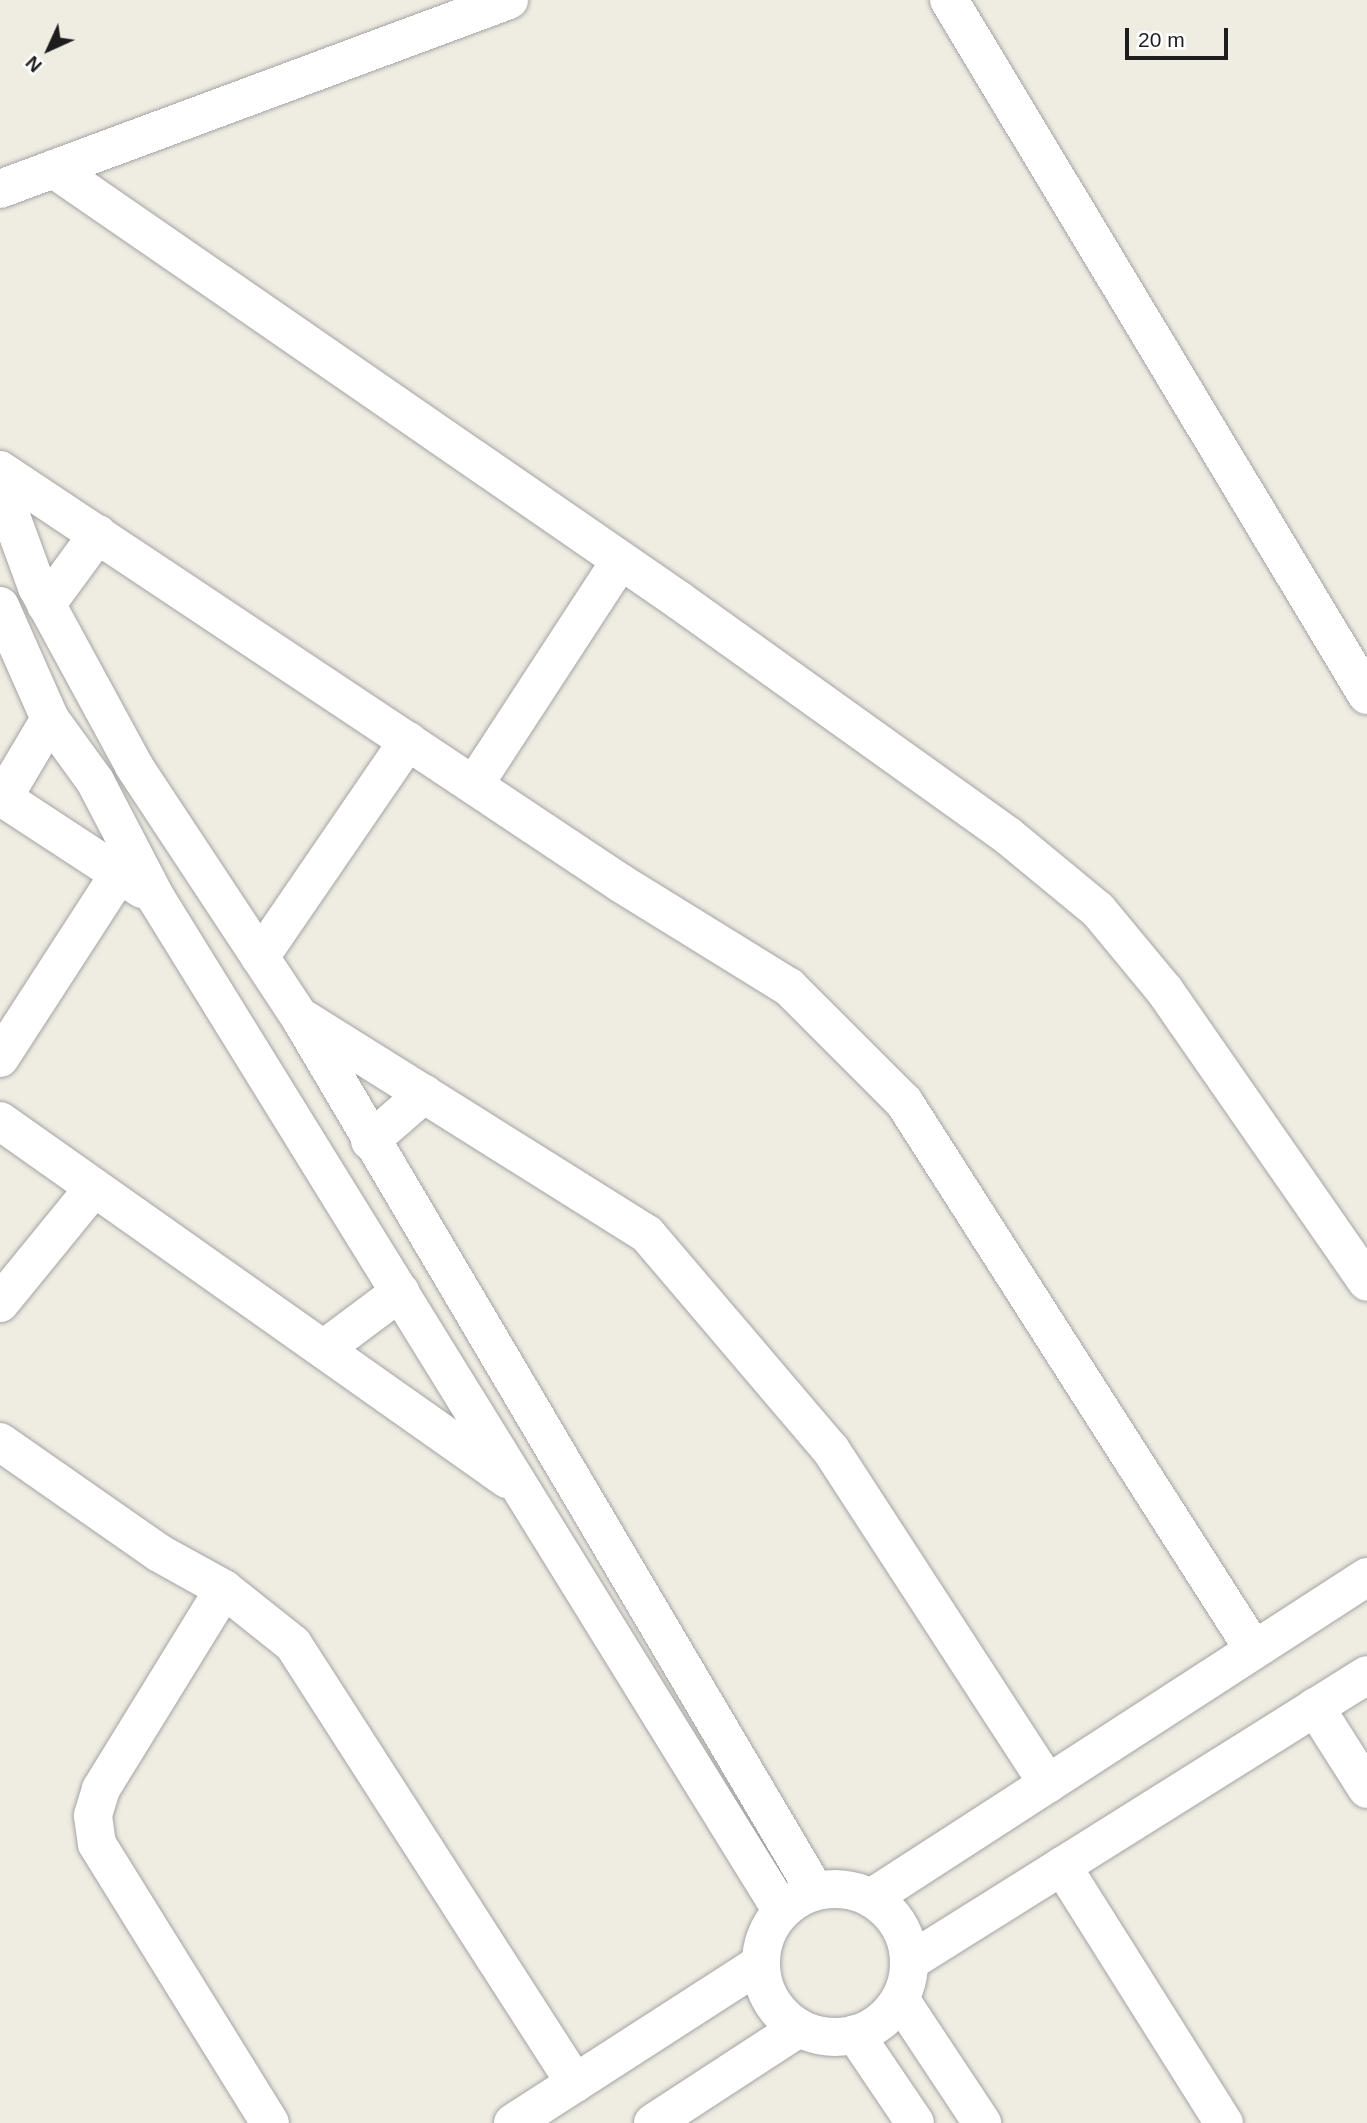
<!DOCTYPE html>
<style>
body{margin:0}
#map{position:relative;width:1367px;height:2123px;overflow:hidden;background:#efece2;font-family:Arial,sans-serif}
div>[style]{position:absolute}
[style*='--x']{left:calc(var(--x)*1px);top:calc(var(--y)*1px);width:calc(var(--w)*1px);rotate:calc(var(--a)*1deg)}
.roads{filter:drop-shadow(0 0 2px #a4a4a4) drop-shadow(0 0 2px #a4a4a4)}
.street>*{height:38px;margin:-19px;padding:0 19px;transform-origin:19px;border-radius:19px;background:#fff}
.street>.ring{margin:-19px;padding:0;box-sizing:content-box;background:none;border:38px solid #fff;border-radius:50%}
span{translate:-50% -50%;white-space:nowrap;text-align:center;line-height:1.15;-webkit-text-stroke:5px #fff;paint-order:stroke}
.north{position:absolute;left:14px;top:14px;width:70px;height:70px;-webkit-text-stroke:5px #fff;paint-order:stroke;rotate:225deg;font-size:19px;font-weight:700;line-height:28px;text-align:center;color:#1d1d1d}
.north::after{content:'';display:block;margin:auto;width:24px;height:32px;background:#1d1d1d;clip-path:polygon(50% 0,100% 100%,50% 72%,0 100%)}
.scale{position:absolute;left:1125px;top:28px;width:103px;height:32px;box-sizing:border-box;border:4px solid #1d1d1d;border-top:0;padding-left:9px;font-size:21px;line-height:24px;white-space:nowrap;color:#1d1d1d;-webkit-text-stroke:5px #fff;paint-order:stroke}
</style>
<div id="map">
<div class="roads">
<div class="street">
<i style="--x:949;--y:0;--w:811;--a:58.98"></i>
<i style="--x:54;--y:169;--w:761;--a:34.61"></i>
<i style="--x:680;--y:601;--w:402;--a:35.6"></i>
<i style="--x:1007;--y:835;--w:118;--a:39.5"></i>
<i style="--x:1098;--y:910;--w:105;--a:50.4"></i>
<i style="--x:1165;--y:991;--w:354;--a:55.2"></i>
<i style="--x:0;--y:189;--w:543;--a:-20.37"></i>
<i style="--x:0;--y:470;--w:747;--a:33.65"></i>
<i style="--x:622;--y:884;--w:196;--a:31.7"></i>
<i style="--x:789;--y:987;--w:163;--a:45"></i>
<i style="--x:904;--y:1102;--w:650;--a:57.43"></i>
<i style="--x:0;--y:486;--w:108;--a:69.9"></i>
<i style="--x:37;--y:587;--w:204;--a:61.5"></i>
<i style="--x:134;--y:766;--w:300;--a:56.6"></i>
<i style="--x:299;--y:1016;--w:1016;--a:59.47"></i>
<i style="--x:46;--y:605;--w:88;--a:-53.8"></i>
<i style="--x:0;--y:606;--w:124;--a:66.1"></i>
<i style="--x:50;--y:719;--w:77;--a:54"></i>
<i style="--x:95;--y:781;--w:132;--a:62.5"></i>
<i style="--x:156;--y:898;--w:1191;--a:58.29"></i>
<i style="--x:474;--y:785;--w:267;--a:-56.9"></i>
<i style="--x:0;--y:796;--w:170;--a:33.2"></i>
<i style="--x:3;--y:798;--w:92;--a:-59.3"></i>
<i style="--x:260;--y:957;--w:262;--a:-55.6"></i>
<i style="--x:304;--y:1019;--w:405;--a:32.1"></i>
<i style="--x:647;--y:1234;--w:284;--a:49.6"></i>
<i style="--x:831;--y:1450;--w:398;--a:57"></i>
<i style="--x:0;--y:1058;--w:219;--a:-57.1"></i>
<i style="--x:0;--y:1121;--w:621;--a:35.23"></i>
<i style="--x:370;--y:1141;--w:72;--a:-41"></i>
<i style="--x:0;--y:1303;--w:147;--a:-50.8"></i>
<i style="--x:325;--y:1348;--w:94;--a:-36.7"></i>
<i style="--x:0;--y:1442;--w:194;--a:34.9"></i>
<i style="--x:159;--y:1553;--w:74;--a:29"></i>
<i style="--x:224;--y:1589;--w:88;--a:38.6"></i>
<i style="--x:293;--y:1644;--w:522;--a:57.28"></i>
<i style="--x:224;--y:1589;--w:235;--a:121.6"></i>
<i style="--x:101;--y:1789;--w:28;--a:107"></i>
<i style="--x:93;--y:1816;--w:28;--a:82"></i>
<i style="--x:97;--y:1844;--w:328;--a:58.2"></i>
<i style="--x:1315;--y:1707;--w:97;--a:57.6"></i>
<i style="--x:1062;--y:1866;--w:304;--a:57.8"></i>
<i class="ring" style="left:761px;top:1889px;width:110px;height:110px"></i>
<i style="--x:871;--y:1898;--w:591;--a:-32.91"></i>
<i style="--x:909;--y:1962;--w:540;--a:-32.07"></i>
<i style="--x:900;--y:1999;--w:149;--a:56.5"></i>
<i style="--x:855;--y:2034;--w:107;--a:56"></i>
<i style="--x:513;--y:2123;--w:294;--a:-32.8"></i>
<i style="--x:653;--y:2123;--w:174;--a:-33.1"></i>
</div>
</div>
<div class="north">N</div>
<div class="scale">20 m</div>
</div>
